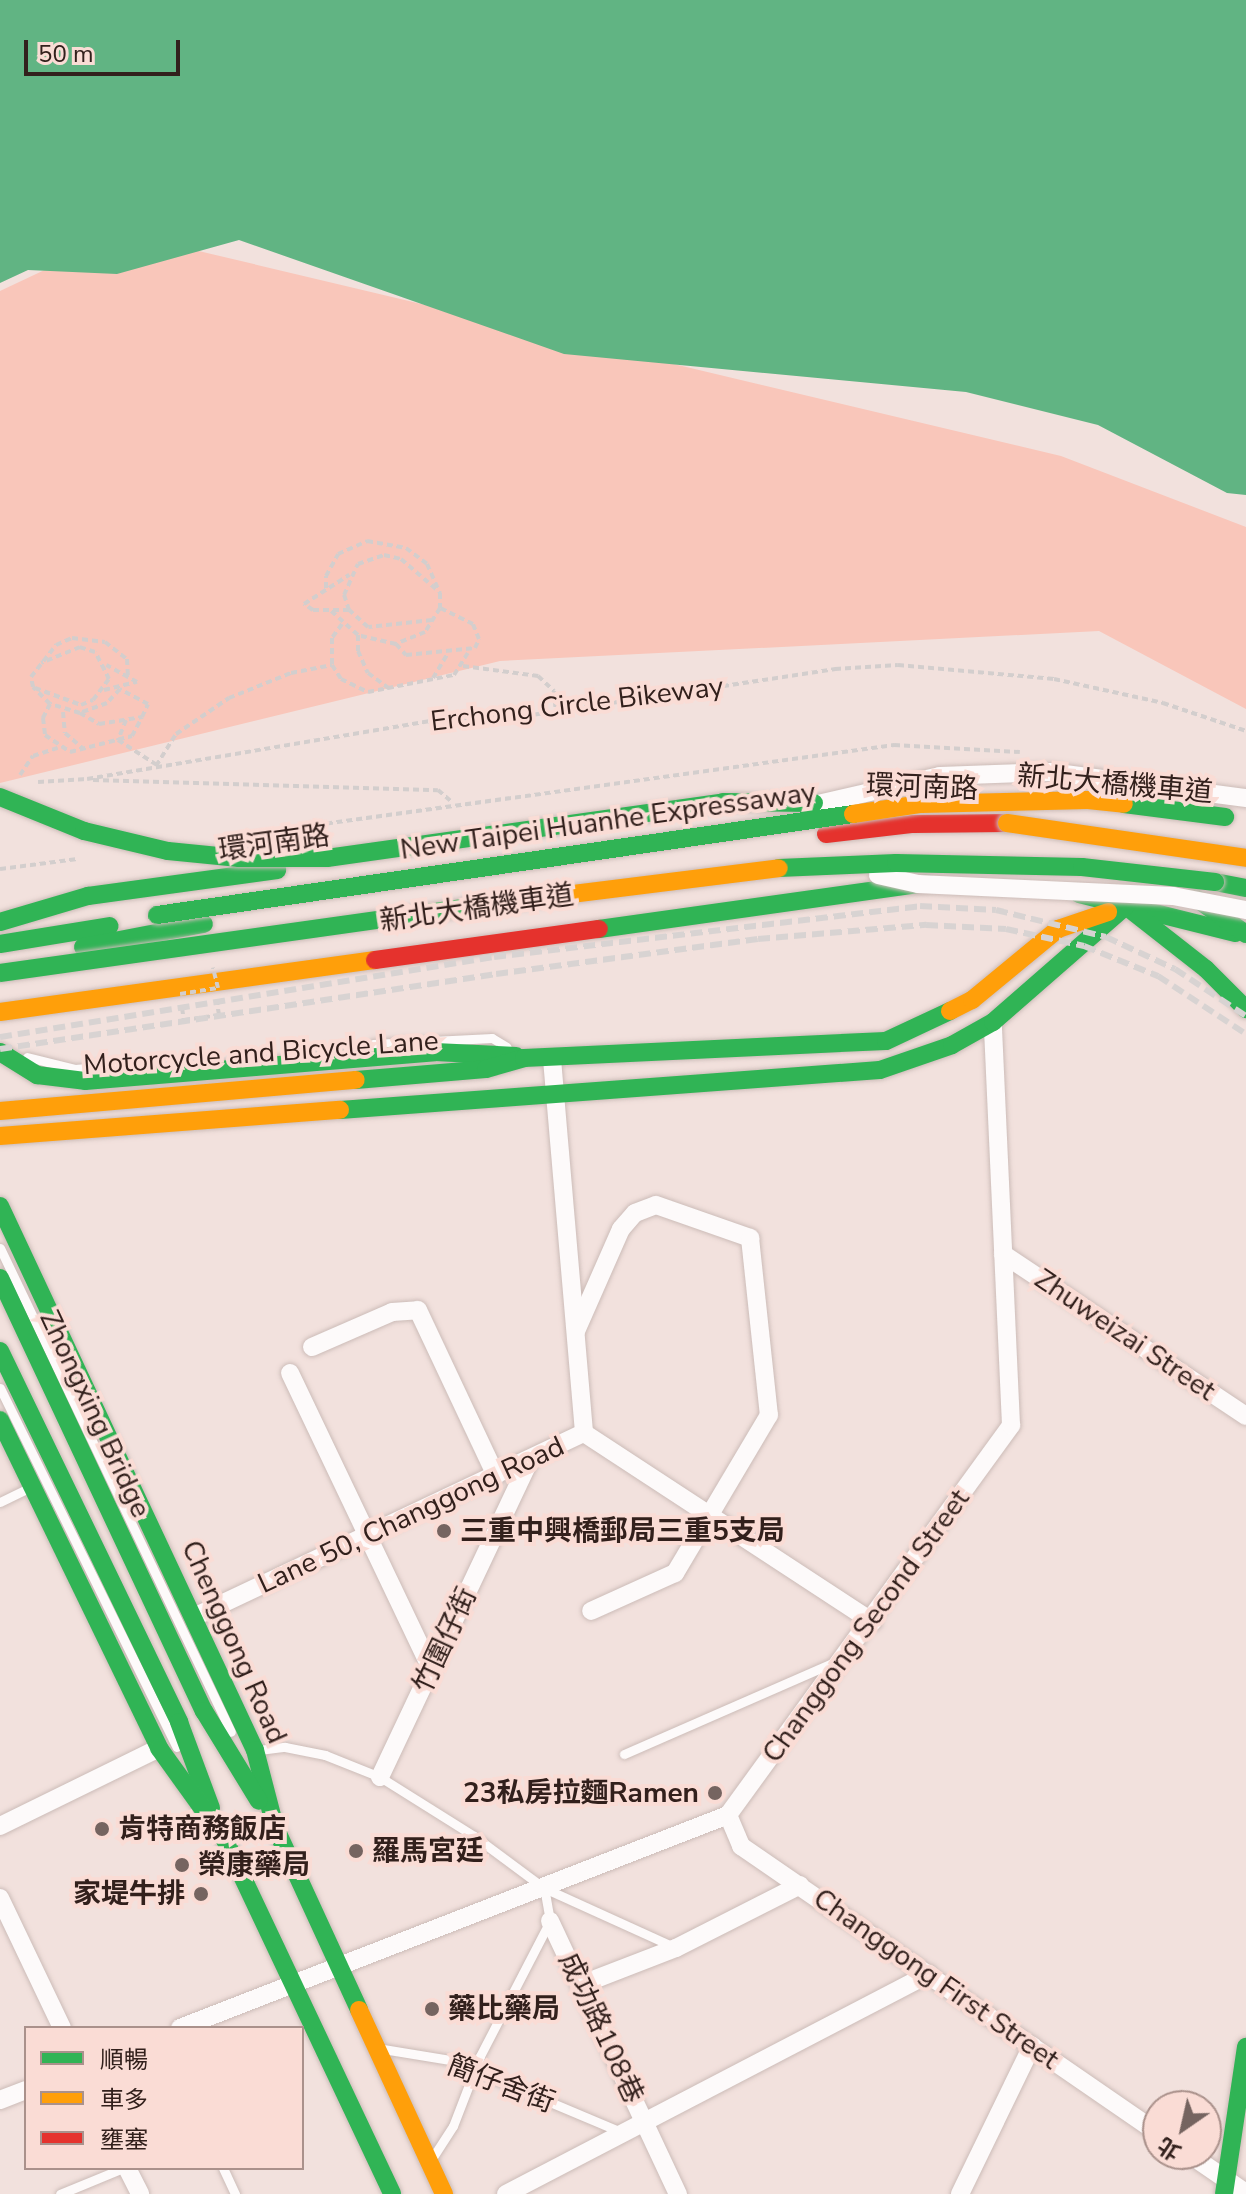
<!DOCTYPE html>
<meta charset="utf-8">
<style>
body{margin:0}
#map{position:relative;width:1246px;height:2194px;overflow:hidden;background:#f2e1dd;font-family:"Nunito Sans","Noto Sans TC",sans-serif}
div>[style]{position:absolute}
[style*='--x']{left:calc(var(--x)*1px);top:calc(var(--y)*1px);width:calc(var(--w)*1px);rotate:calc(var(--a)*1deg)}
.green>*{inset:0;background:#f9c6ba}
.water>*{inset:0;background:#61b483}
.path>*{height:4px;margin-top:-2px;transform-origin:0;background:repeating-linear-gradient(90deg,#d3cecd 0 6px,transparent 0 10px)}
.roads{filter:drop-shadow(0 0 2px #ccbcb8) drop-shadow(0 0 2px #ccbcb8)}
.lane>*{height:9px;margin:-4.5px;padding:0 4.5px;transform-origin:4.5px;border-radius:4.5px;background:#fdfafa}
.street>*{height:18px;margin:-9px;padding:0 9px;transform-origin:9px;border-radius:9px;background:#fdfafa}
.fast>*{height:18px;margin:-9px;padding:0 9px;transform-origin:9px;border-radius:9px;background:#30b455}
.slow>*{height:18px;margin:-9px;padding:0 9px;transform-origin:9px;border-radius:9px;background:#ff9f0a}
.jam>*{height:18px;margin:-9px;padding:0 9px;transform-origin:9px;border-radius:9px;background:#e5322d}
.rail>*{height:6px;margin-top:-3px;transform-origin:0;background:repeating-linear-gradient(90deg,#d8d3d2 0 12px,transparent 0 18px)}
.path-bridge>*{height:4px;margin-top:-2px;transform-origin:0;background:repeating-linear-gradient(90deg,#d3cecd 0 6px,transparent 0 10px)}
.bridges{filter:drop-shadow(0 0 2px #ccbcb8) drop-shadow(0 0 2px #ccbcb8)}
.street-bridge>*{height:18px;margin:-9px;padding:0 9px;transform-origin:9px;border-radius:9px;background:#fdfafa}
.fast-bridge>*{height:18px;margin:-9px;padding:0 9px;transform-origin:9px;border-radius:9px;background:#30b455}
.slow-bridge>*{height:18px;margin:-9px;padding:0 9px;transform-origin:9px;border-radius:9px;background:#ff9f0a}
.dots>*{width:22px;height:22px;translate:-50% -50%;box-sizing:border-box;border:4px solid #fadcd5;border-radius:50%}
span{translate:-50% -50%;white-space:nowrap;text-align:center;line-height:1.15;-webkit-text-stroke:8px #fadcd5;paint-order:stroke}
.street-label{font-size:28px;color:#32201c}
.poi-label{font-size:28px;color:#32201c;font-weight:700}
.left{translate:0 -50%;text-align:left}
.right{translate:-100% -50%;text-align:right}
.legend{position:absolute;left:24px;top:2026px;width:280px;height:144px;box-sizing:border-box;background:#fadcd5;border:2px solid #aa918b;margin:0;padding:10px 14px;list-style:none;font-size:24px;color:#32201c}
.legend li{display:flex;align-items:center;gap:16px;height:40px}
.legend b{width:40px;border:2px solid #aa918b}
.north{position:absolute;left:1142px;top:2090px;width:80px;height:80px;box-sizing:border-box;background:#fadcd5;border:2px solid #aa918b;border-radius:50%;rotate:214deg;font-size:22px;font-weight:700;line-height:32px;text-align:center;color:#32201c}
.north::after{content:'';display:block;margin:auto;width:28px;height:36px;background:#756460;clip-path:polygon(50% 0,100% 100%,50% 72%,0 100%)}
.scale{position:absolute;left:24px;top:40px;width:156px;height:36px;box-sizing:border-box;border:4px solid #32201c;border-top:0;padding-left:10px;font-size:24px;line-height:28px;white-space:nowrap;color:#32201c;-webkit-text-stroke:6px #fadcd5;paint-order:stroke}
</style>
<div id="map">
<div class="green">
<i style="clip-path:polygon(123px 233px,1061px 456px,1246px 527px,1246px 709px,1099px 631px,500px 661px,0 783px,0 291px)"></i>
</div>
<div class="water">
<i style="clip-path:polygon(0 0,1246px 0,1246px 495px,1227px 493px,1098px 425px,966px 392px,564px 354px,239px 240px,117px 274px,28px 270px,0 283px)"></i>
</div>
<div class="path">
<i style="--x:326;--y:588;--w:12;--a:-90"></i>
<i style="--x:326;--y:576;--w:25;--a:-61"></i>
<i style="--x:338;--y:554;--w:32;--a:-24"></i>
<i style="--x:367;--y:541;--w:40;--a:10"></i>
<i style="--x:406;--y:548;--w:26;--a:37"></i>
<i style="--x:427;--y:564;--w:32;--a:66"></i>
<i style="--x:440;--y:593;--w:15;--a:90"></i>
<i style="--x:440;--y:608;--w:28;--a:122"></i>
<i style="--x:425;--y:632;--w:31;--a:158"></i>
<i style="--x:396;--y:644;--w:39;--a:-167"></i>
<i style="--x:358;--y:635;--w:36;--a:-138"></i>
<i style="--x:349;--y:610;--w:36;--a:180"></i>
<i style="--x:313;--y:610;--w:11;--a:-146"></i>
<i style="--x:304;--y:604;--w:54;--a:-32.8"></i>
<i style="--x:432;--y:620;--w:64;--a:173.8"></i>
<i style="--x:368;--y:627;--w:25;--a:-138"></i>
<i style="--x:349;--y:610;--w:16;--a:-108"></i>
<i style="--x:344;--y:595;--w:34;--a:-66"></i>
<i style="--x:358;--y:564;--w:28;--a:-19"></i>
<i style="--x:384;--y:555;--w:17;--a:13"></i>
<i style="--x:401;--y:559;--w:48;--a:40.7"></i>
<i style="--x:342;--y:624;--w:17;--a:126"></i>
<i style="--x:332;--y:638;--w:27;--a:90"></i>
<i style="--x:332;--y:665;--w:17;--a:57"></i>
<i style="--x:341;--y:679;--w:30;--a:26"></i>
<i style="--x:368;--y:692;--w:88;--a:-11.2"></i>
<i style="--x:454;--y:675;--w:26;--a:-58"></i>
<i style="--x:358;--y:635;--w:16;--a:90"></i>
<i style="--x:358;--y:651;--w:24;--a:66"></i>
<i style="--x:368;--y:673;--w:26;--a:36"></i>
<i style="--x:396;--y:644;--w:15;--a:48"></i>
<i style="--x:406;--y:655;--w:69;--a:-5.8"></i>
<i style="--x:475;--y:648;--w:10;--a:-66"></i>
<i style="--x:479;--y:639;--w:16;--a:-112"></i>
<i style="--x:473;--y:624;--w:37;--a:-154"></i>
<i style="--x:463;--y:666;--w:76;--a:7.6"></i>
<i style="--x:538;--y:676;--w:22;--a:43"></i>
<i style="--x:554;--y:691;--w:21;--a:85"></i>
<i style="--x:433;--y:678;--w:29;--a:-59"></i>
<i style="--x:35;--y:688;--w:49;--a:20.3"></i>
<i style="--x:81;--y:705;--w:13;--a:-23"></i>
<i style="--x:93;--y:700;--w:26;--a:-53"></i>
<i style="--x:109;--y:679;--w:30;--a:-117"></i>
<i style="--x:95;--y:652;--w:16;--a:-162"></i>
<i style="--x:80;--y:647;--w:42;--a:157.7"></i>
<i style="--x:104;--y:690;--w:34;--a:-14"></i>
<i style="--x:137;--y:682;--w:35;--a:-151"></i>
<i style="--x:50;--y:704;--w:16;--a:117"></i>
<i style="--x:43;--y:718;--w:17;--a:83"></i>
<i style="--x:45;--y:735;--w:30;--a:34"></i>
<i style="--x:70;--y:752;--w:64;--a:-14.5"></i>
<i style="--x:132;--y:736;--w:21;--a:-62"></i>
<i style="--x:63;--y:712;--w:21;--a:85"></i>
<i style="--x:65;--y:733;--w:23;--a:41"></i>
<i style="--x:80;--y:713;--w:22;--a:30"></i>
<i style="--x:99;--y:724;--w:44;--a:-9.2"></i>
<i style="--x:142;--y:717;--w:14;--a:-65"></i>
<i style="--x:148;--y:704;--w:32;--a:-152"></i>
<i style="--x:120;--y:689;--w:19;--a:133"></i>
<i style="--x:107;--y:703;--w:29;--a:160"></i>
<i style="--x:80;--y:713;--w:31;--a:-163"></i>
<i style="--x:50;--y:704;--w:24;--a:-135"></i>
<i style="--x:33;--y:687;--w:10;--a:-101"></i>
<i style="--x:31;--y:677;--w:41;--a:-52"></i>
<i style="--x:56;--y:645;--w:17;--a:-24"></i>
<i style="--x:72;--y:638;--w:33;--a:7"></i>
<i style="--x:105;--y:642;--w:28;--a:38"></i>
<i style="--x:127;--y:659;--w:18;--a:87"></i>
<i style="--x:126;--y:720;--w:22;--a:112"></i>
<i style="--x:118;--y:740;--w:46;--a:32.7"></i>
<i style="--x:156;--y:766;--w:38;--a:-58"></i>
<i style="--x:176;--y:734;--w:64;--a:-34.2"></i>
<i style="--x:229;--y:698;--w:67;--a:-22"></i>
<i style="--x:291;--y:673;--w:42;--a:-11"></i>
<i style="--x:20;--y:775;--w:23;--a:-56"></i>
<i style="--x:33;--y:756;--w:26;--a:-18"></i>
<i style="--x:93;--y:780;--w:345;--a:1.7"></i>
<i style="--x:438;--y:790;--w:18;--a:41"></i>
<i style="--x:38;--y:782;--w:49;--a:-3.5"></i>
<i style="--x:87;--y:779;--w:360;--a:-9.6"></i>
<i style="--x:442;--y:719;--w:83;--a:-2.1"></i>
<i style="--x:525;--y:716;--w:314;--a:-8.6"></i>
<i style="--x:835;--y:669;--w:63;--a:-3.6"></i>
<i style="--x:898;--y:665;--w:157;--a:5.1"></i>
<i style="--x:1054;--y:679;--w:112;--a:12.4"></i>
<i style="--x:1163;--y:703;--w:88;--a:18.6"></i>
<i style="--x:287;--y:829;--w:613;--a:-7.88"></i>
<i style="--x:894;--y:745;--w:126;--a:3.2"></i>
<i style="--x:0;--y:869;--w:78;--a:-7.4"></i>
<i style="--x:182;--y:1008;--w:12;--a:81"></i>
<i style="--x:184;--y:1020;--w:35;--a:-8"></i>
<i style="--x:219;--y:1015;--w:12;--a:-99"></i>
</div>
<div class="roads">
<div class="lane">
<i style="--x:373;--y:1044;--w:119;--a:-2.9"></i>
<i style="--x:492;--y:1038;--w:17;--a:31"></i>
<i style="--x:27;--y:1057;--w:49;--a:14"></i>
<i style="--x:75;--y:1069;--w:44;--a:-5.2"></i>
<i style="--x:0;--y:1248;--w:536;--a:64.49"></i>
<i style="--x:0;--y:1388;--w:400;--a:63.8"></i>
<i style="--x:0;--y:1502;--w:32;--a:-26"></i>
<i style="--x:259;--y:1750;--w:26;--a:-7"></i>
<i style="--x:285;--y:1747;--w:41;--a:11.3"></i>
<i style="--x:325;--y:1755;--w:59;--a:21.8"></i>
<i style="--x:380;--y:1777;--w:111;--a:32.1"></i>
<i style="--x:474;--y:1836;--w:87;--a:36.6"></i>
<i style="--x:544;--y:1888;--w:145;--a:24.4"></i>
<i style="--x:624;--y:1754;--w:230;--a:-23.6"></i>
<i style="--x:383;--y:2049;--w:68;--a:9.3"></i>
<i style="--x:450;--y:2060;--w:186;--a:22.8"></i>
<i style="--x:431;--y:2160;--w:40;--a:-57.1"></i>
<i style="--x:453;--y:2126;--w:75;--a:-68.9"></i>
<i style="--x:480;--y:2056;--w:152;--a:-62.6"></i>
<i style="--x:550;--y:1921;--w:34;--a:-100"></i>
<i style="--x:223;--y:2168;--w:29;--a:65"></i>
<i style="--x:60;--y:2194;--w:68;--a:-22.4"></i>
</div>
<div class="street">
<i style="--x:552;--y:1059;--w:375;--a:85.1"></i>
<i style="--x:1003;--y:1254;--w:292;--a:33.7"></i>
<i style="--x:576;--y:1331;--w:111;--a:-66.2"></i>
<i style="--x:621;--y:1229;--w:21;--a:-49"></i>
<i style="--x:635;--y:1213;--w:22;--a:-21"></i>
<i style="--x:656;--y:1205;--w:100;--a:19.3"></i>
<i style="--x:750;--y:1238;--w:178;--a:83.9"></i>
<i style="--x:769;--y:1415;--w:184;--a:120.7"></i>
<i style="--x:675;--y:1573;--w:92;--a:155.7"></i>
<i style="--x:312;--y:1347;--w:87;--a:-23.6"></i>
<i style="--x:392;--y:1312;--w:26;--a:-4"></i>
<i style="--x:418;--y:1310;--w:183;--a:64.8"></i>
<i style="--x:290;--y:1373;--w:327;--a:64.5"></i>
<i style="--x:584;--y:1433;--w:345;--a:33.2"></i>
<i style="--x:194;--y:1617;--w:431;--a:-25.3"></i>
<i style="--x:380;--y:1777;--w:352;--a:-64.7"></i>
<i style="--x:728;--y:1815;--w:34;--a:67"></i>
<i style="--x:741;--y:1846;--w:506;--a:34.54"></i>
<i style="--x:0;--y:1826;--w:177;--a:-26.1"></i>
<i style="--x:0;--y:1898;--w:144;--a:64.5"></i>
<i style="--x:550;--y:1921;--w:302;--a:64.9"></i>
<i style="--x:580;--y:1985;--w:103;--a:-21.1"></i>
<i style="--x:676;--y:1948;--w:139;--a:-26.9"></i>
<i style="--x:180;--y:2028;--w:588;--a:-21.24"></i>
<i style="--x:728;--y:1815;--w:482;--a:-54"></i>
<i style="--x:1011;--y:1425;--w:403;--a:-92.6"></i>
<i style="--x:0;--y:2100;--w:28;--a:-21"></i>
<i style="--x:1189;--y:2154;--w:69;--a:34.4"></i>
<i style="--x:127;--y:2168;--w:29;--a:63"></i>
<i style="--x:506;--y:2194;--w:477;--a:-27.5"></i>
<i style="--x:960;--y:2194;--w:165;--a:-64.1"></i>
</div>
<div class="fast">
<i style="--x:1215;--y:882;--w:32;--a:11"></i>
<i style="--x:1079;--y:894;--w:161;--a:14"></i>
<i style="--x:1190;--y:894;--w:69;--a:35.5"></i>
<i style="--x:1132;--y:911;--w:94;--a:38.1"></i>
<i style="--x:1206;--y:969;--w:57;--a:45"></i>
<i style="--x:0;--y:922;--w:92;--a:-16.5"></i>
<i style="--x:88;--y:896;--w:191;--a:-7.8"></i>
<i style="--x:599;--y:929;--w:331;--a:-8"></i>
<i style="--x:0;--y:944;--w:111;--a:-9.3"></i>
<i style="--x:83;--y:947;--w:123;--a:-10.8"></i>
<i style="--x:0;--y:1052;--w:44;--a:31.9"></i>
<i style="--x:37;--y:1075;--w:48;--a:7.1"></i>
<i style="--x:85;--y:1081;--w:351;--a:-4.7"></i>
<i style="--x:435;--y:1052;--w:81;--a:2.8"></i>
<i style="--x:356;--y:1080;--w:130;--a:-4.8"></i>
<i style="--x:486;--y:1069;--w:40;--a:-16"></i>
<i style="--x:524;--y:1058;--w:362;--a:-2.7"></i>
<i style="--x:886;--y:1041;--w:71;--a:-25.1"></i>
<i style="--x:340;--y:1110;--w:541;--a:-4.24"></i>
<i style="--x:880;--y:1070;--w:76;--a:-19.1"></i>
<i style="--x:952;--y:1045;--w:47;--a:-29.3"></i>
<i style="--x:993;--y:1022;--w:176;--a:-41.1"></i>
<i style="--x:0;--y:1206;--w:601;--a:64.89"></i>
<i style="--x:255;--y:1750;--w:80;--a:75.4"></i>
<i style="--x:275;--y:1827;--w:201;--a:65.3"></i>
<i style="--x:0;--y:1278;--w:479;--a:64.8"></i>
<i style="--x:204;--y:1711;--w:105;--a:58.6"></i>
<i style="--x:0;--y:1351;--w:412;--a:64.2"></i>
<i style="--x:179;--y:1722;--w:92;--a:69.6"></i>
<i style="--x:0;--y:1420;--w:365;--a:64.1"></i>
<i style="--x:159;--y:1748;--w:113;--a:54.3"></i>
<i style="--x:225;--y:1840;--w:391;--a:64.7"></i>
<i style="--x:1224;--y:2194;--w:149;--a:-81.5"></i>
</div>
<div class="slow">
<i style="--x:950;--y:1011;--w:25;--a:-27"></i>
<i style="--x:972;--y:1000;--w:112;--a:-39.5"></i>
<i style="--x:1058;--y:929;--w:53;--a:-18.8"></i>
<i style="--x:0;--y:1012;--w:379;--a:-7.9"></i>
<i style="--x:0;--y:1111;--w:357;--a:-5"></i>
<i style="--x:0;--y:1136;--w:341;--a:-4.4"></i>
<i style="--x:359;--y:2010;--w:203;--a:65.2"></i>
</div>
<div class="jam">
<i style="--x:826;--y:834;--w:88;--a:-6.6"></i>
<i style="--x:913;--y:824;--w:94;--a:-0.6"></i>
<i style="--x:375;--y:960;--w:226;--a:-7.9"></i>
</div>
</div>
<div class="rail">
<i style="--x:0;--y:1037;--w:500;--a:-9.2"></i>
<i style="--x:494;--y:957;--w:429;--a:-6.8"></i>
<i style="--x:920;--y:906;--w:76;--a:3"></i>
<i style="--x:996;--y:910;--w:113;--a:13.8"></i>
<i style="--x:1106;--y:937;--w:76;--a:24.9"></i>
<i style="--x:1175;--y:969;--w:85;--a:33.5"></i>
<i style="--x:0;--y:1049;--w:502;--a:-8.6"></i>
<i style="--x:496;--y:974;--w:264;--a:-7.6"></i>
<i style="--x:758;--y:939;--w:169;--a:-4.8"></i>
<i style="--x:926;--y:925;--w:80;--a:2.9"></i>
<i style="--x:1006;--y:929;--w:80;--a:12.3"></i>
<i style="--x:1084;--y:946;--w:80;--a:22.1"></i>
<i style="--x:1158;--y:976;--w:105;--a:33.4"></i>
</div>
<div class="path-bridge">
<i style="--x:180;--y:994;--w:38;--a:-9"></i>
<i style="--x:218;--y:988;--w:21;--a:-104"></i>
</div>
<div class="bridges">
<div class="street-bridge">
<i style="--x:818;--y:804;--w:125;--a:-12.9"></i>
<i style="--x:940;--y:776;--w:110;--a:-2.1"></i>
<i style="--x:1050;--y:772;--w:198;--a:7.6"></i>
<i style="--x:878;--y:875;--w:41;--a:12.7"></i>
<i style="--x:918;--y:884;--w:255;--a:2.7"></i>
<i style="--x:1173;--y:896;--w:74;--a:10.9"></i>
</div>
<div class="fast-bridge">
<i style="--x:0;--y:797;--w:91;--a:22"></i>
<i style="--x:84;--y:831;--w:86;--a:13.4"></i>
<i style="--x:168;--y:851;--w:71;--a:5.6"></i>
<i style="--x:239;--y:858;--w:88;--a:0"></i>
<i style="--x:327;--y:858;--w:400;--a:-8"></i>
<i style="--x:723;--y:802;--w:91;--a:0.6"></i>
<i style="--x:1124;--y:804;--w:102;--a:7.3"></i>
<i style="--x:779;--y:868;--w:117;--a:-2.4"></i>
<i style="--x:896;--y:863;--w:186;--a:1.2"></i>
<i style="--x:1082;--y:867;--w:134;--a:6.4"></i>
<i style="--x:157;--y:915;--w:703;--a:-8.26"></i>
<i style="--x:0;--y:973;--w:489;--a:-8"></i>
</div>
<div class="slow-bridge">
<i style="--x:853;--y:814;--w:69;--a:-8.4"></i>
<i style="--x:921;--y:804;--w:167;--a:-1.4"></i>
<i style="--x:1088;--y:800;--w:36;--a:6"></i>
<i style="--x:1007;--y:823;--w:242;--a:8.3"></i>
<i style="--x:484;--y:905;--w:297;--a:-7.1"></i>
</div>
</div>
<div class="dots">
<i style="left:444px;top:1531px;background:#756460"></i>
<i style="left:715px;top:1793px;background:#756460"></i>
<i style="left:102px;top:1829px;background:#756460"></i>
<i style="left:356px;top:1851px;background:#756460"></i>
<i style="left:182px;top:1865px;background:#756460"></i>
<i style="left:201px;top:1894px;background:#756460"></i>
<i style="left:432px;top:2009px;background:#756460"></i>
</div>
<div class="street-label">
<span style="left:577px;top:704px;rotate:-7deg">Erchong Circle Bikeway</span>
<span style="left:1115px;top:784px;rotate:5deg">新北大橋機車道</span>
<span style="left:922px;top:787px;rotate:2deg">環河南路</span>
<span style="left:608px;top:821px;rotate:-8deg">New Taipei Huanhe Expressaway</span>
<span style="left:274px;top:843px;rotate:-8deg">環河南路</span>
<span style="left:477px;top:908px;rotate:-8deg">新北大橋機車道</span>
<span style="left:261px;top:1053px;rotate:-4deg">Motorcycle and Bicycle Lane</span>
<span style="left:1125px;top:1335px;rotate:34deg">Zhuweizai Street</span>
<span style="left:95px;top:1414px;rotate:65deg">Zhongxing Bridge</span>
<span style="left:411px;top:1515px;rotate:-25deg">Lane 50, Changgong Road</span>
<span style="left:866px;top:1626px;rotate:-54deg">Changgong Second Street</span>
<span style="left:445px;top:1640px;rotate:-65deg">竹圍仔街</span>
<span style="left:234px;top:1642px;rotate:66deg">Chenggong Road</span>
<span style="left:936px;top:1979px;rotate:35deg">Changgong First Street</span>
<span style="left:601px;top:2028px;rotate:65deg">成功路108巷</span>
<span style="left:501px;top:2084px;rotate:21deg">簡仔舍街</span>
</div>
<div class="poi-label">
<span class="left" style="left:460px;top:1531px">三重中興橋郵局三重5支局</span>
<span class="right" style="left:699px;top:1793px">23私房拉麵Ramen</span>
<span class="left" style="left:118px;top:1829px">肯特商務飯店</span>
<span class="left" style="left:372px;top:1851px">羅馬宮廷</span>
<span class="left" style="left:198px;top:1865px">榮康藥局</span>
<span class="right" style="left:185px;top:1894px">家堤牛排</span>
<span class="left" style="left:448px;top:2009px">藥比藥局</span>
</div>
<ul class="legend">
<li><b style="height:10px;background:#30b455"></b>順暢</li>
<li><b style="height:10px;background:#ff9f0a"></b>車多</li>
<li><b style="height:10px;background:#e5322d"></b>壅塞</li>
</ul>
<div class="north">北</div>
<div class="scale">50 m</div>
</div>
